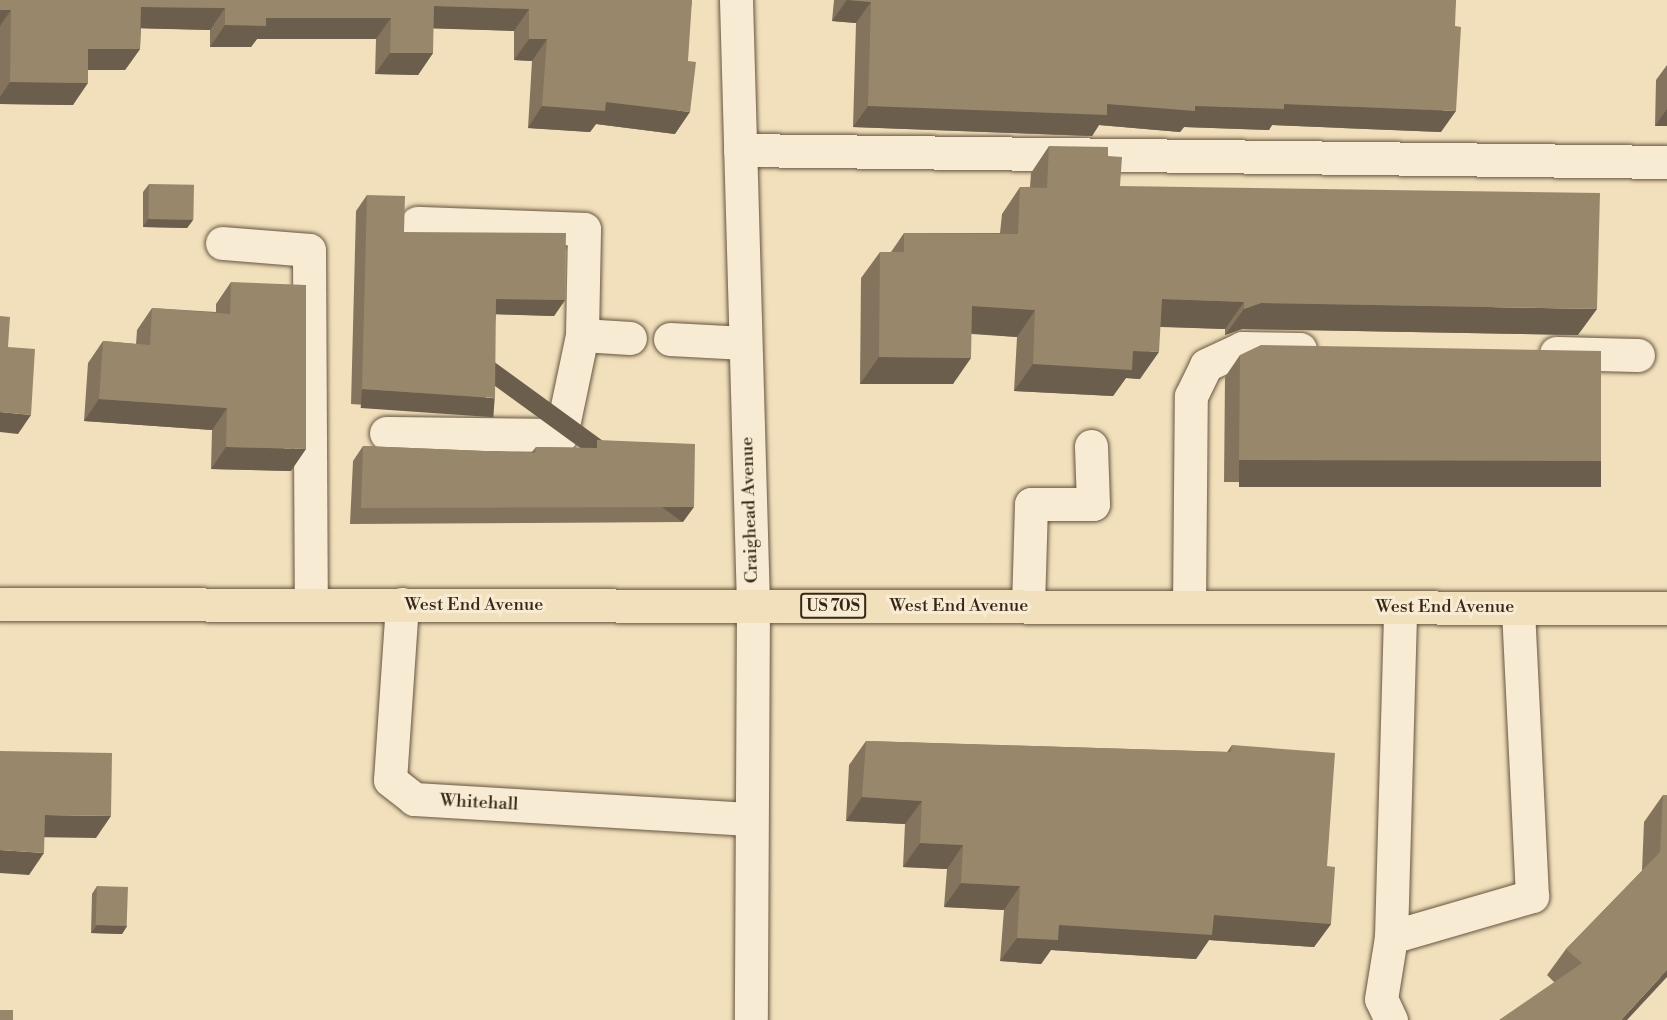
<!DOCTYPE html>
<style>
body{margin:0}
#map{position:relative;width:1667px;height:1020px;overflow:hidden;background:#f2e0bc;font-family:"Libre Bodoni",serif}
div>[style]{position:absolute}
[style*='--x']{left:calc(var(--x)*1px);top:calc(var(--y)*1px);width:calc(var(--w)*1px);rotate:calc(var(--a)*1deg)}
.roads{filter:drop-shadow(0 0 2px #665540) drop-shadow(0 0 2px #665540)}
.minor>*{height:33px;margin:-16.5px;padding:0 16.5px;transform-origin:16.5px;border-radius:16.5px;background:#f7ebd3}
.major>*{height:33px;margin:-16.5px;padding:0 16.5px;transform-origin:16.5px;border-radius:16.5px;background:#f2e0bc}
.wall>*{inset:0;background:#84745d}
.shaded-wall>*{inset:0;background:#6b5e4c;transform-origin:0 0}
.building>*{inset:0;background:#99876c;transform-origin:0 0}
span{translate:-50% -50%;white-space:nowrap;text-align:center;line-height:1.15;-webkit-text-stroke:6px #f7ebd3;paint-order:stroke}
.shield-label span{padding:2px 4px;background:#f7ebd3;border:2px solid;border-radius:4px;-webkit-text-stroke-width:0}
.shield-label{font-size:16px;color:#382716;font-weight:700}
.street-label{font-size:18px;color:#382716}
</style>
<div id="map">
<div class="roads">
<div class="minor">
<i style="--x:736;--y:0;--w:606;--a:88.39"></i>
<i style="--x:753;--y:606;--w:414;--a:90.3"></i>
<i style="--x:740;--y:150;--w:927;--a:0.74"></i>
<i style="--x:222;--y:243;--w:87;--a:4.6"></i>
<i style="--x:309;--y:250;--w:355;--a:89.7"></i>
<i style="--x:582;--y:335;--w:48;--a:3.6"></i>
<i style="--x:670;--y:339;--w:75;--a:3.1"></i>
<i style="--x:1556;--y:353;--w:82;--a:1.4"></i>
<i style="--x:386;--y:433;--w:175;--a:0.7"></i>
<i style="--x:561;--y:435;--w:102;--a:-78.1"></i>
<i style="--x:582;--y:335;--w:106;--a:-88.9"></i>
<i style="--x:584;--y:229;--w:167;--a:-177.9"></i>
<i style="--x:402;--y:604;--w:176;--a:93.9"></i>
<i style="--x:390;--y:780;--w:31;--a:38"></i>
<i style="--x:414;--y:799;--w:336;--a:3.4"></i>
<i style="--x:1028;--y:606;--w:102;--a:-88.3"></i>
<i style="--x:1031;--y:504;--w:62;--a:0"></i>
<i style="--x:1093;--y:504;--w:58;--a:-92"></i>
<i style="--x:1189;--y:607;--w:211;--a:-89.5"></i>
<i style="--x:1191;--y:396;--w:34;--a:-64"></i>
<i style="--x:1206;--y:365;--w:40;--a:-25"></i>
<i style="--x:1242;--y:348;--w:58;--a:1"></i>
<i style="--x:1391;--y:937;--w:147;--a:-16.2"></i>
<i style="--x:1532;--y:896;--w:288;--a:-92.8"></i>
<i style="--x:1391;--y:1020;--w:23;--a:-115"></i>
<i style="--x:1381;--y:999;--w:63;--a:-80.8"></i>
<i style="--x:1391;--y:937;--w:330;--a:-88.4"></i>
</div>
<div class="major">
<i style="--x:0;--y:604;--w:1667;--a:0.14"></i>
</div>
</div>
<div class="wall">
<i style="clip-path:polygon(0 0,692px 0,675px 134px,596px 124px,590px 132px,528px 128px,532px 61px,514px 60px,514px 31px,433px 28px,433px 53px,418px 75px,375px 74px,376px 39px,257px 39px,251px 47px,210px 47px,210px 30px,141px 28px,140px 49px,125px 70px,88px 70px,73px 105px,0 104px)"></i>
<i style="clip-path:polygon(834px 0,1456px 0,1441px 132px,1272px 125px,1269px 130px,1184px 127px,1180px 132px,1099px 125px,1092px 136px,853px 127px,856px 23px,832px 21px)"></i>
<i style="clip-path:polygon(1667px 65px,1667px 126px,1655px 126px,1656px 80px)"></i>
<i style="clip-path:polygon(1049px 146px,1108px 156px,1120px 186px,1578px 335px,1242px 329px,1225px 335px,1225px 329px,1160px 327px,1140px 379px,1126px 378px,1113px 396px,1014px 391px,1017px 337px,971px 334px,953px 384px,860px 384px,861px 278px,880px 252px,891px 252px,904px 233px,1000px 233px,1002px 214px,1020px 187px,1030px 187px,1031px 173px)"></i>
<i style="clip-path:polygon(149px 184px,193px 220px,187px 228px,143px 227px,143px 192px)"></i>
<i style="clip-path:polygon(367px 195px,404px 232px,565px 300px,554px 316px,496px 314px,484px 413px,351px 404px,356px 211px)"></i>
<i style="clip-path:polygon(231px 282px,291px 471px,211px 469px,212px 430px,84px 421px,88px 363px,103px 341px,136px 344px,137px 330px,152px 308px,216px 312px,216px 304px)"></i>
<i style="clip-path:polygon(1240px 355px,1585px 483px,1224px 482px,1225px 377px)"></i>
<i style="clip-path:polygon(597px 440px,683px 522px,350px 524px,353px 461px,363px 446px,531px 453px,536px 447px,592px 448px)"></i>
<i style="clip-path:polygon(866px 741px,1227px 752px,1232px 745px,1327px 866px,1331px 924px,1314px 947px,1209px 940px,1196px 959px,1051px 950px,1041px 964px,1000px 961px,1004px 910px,944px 907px,947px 869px,903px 867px,905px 824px,846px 821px,849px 765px)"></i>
<i style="clip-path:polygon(1667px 789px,1667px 977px,1554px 982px,1547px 975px,1566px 949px,1642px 871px,1644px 822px,1663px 795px,1667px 795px)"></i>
<i style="clip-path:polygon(97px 886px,127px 926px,122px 934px,91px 933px,92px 894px)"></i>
</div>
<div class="shaded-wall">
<i style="clip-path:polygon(847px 0,871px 2px,856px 23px,832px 21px)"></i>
<i style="clip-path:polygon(434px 6px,529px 9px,514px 31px,419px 28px)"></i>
<i style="clip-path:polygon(141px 7px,225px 8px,210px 30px,126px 28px)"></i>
<i style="clip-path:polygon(0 10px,11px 10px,0 26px)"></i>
<i style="clip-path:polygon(266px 18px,391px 18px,376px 39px,257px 39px,251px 47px,210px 47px,225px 25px)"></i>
<i style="clip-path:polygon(529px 39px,547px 39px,532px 61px,514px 60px)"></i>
<i style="clip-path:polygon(88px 49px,140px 49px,125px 70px,73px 70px)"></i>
<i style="clip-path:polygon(390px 53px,433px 53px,418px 75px,375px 74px)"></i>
<i style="clip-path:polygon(10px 82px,88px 83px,73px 105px,0 104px,0 97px)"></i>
<i style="clip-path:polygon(606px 102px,690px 112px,675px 134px,596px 124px,590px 132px,528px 128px,542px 106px)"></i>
<i style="clip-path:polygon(1107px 104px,1195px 106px,1284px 104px,1456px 111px,1441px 132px,1272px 125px,1269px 130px,1184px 127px,1180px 132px,1099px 125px,1092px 136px,853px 127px,868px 106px)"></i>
<i style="clip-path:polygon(1667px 109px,1667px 126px,1655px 126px)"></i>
<i style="clip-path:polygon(148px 219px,193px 220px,187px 228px,143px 227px)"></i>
<i style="clip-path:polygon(496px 299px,565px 300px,554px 316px,485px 314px)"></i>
<i style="clip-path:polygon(1162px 299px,1244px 302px,1225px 329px,1143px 326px)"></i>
<i style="clip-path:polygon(1261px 303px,1597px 309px,1578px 335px,1242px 329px,1225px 335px,1244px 309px)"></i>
<i style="clip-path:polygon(972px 306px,1035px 310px,1017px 337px,953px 332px)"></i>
<i style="clip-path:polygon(1133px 351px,1159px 352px,1140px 379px,1126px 378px,1113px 396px,1014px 391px,1033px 364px)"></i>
<i style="clip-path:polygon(879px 357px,971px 358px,953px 384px,860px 384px)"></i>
<i style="left:362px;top:389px;width:133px;height:19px;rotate:4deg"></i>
<i style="clip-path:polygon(99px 399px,227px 408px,212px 430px,84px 421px)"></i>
<i style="clip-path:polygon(0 412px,31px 415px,18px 434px,0 432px)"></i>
<i style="clip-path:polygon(226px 447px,306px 449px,291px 471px,211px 469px)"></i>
<i style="left:1239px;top:460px;width:362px;height:27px"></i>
<i style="left:694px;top:507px;width:19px;height:333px;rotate:126deg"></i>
<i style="clip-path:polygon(862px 797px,922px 801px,905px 824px,846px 821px)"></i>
<i style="clip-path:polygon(45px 815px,111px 816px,96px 838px,30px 837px)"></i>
<i style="clip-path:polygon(920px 843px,963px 845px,947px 869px,903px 867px)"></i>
<i style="clip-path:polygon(0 850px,44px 853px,29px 875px,0 873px)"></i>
<i style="clip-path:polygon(961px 883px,1020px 886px,1004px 910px,944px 907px)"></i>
<i style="clip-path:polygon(1214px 915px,1331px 924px,1314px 947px,1209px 940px,1196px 959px,1051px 950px,1041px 964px,1000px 961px,1017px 938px,1059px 925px)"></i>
<i style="clip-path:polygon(97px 925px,127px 926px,122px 934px,91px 933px)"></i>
<i style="clip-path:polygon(1667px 970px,1667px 977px,1627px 1020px,1621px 1020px)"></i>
</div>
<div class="building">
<i style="clip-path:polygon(0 0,692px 0,688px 61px,696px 62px,690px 112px,606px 102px,605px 111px,542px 106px,547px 39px,529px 39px,529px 9px,434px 6px,433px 53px,390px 53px,391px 18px,266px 18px,266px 26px,225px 25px,225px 8px,141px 7px,140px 49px,88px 49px,88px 83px,10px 82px,11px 10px,0 10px)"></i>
<i style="clip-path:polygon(849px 0,1456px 0,1455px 26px,1461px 27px,1456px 111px,1284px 104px,1284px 109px,1195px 106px,1195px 111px,1107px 104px,1107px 115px,868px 106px,871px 2px)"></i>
<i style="clip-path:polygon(1049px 146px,1108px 147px,1108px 156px,1122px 157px,1120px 186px,1600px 193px,1597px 309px,1261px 303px,1244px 309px,1244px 302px,1162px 299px,1159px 352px,1133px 351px,1132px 370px,1033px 364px,1035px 310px,972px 306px,971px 358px,879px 357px,880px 252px,904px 252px,904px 233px,1018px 234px,1020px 187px,1047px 188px)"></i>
<i style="left:149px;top:184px;width:45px;height:35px;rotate:1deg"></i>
<i style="clip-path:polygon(367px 195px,405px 196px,404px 232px,566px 233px,565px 300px,496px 299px,495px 398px,362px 389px)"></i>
<i style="clip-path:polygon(231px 282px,306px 285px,306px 449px,226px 447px,227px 408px,99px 399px,103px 341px,150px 345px,152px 308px,230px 314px)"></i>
<i style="clip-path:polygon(0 316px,10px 317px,8px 347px,35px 349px,31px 415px,0 412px)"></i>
<i style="clip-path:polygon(1261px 345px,1601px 351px,1601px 461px,1239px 460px,1240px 355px)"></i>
<i style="clip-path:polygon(597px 440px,695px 444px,694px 507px,361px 508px,363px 446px,535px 453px,536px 447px,597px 448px)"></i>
<i style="clip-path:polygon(866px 741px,1231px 752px,1232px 745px,1335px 753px,1327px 866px,1335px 867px,1331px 924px,1214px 915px,1212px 935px,1059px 925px,1058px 940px,1017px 938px,1020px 886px,961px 883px,963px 845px,920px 843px,922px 801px,862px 797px)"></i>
<i style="clip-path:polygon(0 751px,112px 753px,111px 816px,45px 815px,44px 853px,0 850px)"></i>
<i style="clip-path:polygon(1663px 795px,1667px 795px,1667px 970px,1621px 1020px,1499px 1020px,1582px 963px,1566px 949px,1660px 852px)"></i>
<i style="left:97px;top:886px;width:31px;height:39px;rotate:2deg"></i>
<i style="left:0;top:1010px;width:13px;height:10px"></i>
</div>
<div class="shield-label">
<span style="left:833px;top:606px">US 70S</span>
</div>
<div class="street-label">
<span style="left:750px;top:510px;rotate:-92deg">Craighead Avenue</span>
<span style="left:474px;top:605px">West End Avenue</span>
<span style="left:959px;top:606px">West End Avenue</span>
<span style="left:1445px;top:607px">West End Avenue</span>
<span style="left:479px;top:803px;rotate:3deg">Whitehall</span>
</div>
</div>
